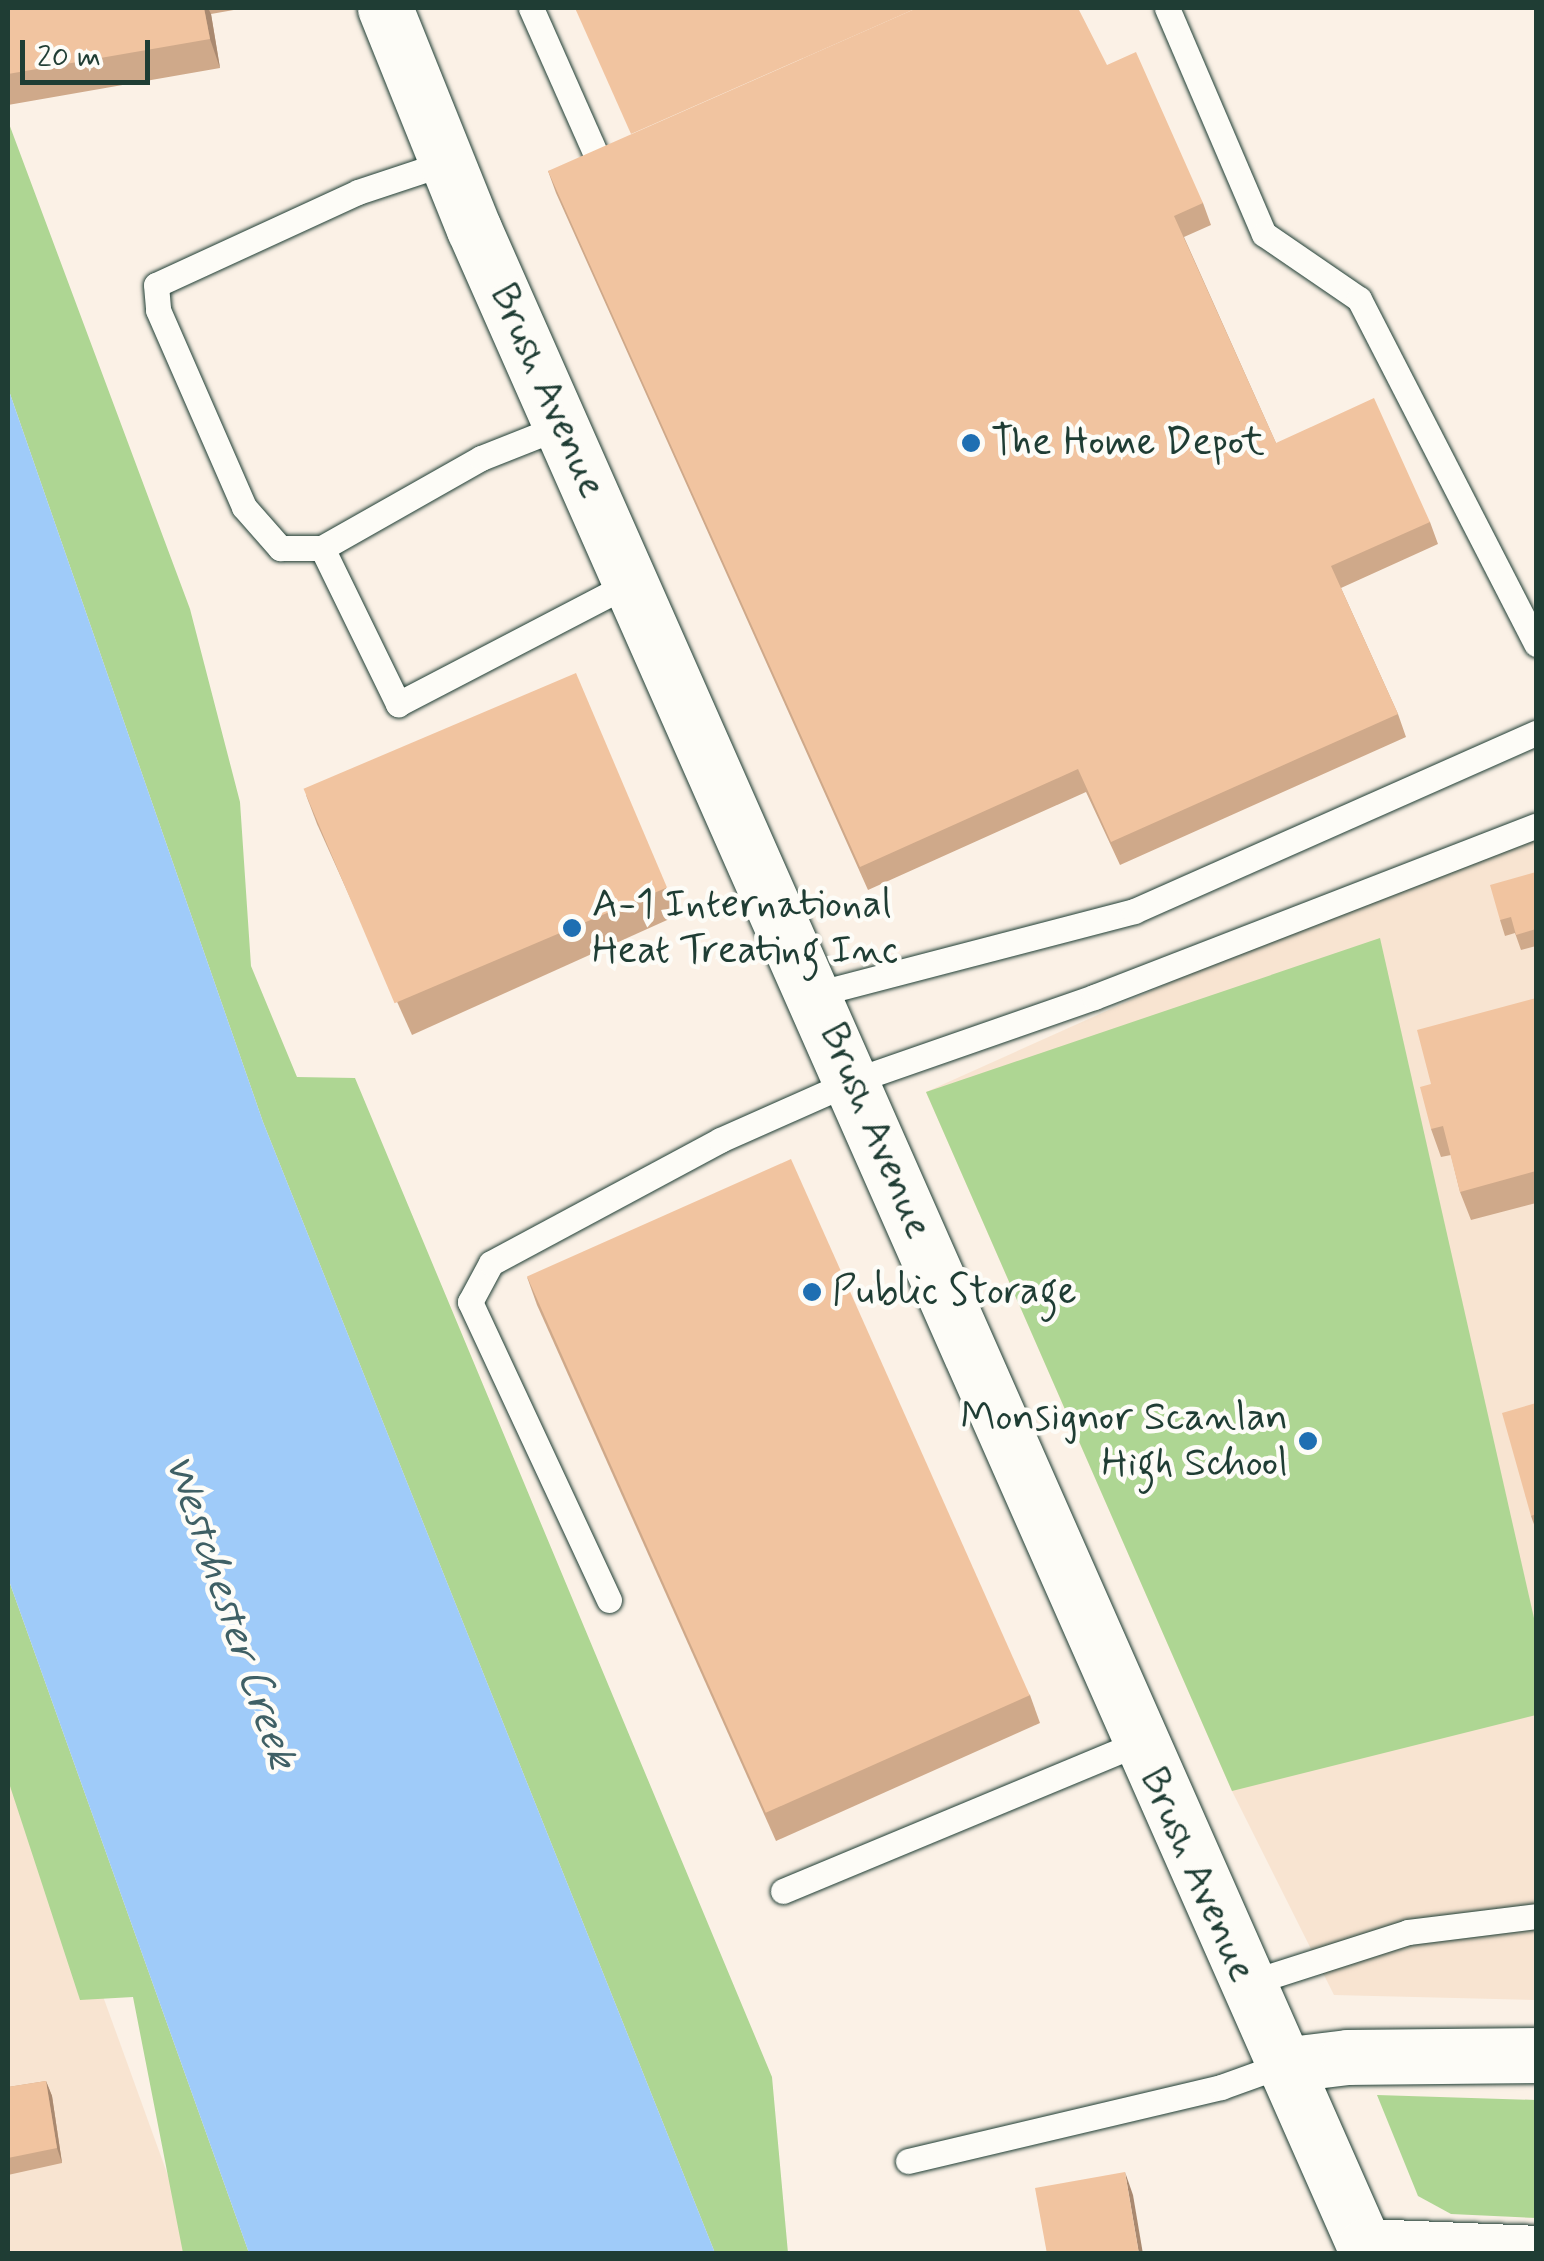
<!DOCTYPE html>
<style>
body{margin:0}
#map{position:relative;width:1544px;height:2261px;overflow:hidden;background:#fbf1e6;font-family:Mynerve,sans-serif}
div>[style]{position:absolute}
[style*='--x']{left:calc(var(--x)*1px);top:calc(var(--y)*1px);width:calc(var(--w)*1px);rotate:calc(var(--a)*1deg)}
.built>*{inset:0;background:#f8e4d1}
.green>*{inset:0;background:#aed693}
.water>*{inset:0;background:#9fcbf9}
.roads{filter:drop-shadow(0 0 2px #1f3d34) drop-shadow(0 0 2px #1f3d34)}
.lane>*{height:25px;margin:-12.5px;padding:0 12.5px;transform-origin:12.5px;border-radius:12.5px;background:#fdfcf7}
.secondary>*{height:55px;margin:-27.5px;padding:0 27.5px;transform-origin:27.5px;border-radius:27.5px;background:#fdfcf7}
.wall>*{inset:0;background:#cfa98a}
.shaded-wall>*{inset:0;background:#a98970}
.building>*{inset:0;background:#f1c4a0;transform-origin:0 0}
.dots>*{width:28px;height:28px;translate:-50% -50%;box-sizing:border-box;border:5px solid #fdfcf7;border-radius:50%}
span{translate:-50% -50%;white-space:nowrap;text-align:center;line-height:1.15;-webkit-text-stroke:9px #fdfcf7;paint-order:stroke}
.street-label{font-size:40px;color:#1f3d34}
.poi-label{font-size:40px;color:#1f3d34}
.left{translate:0 -50%;text-align:left}
.right{translate:-100% -50%;text-align:right}
.water-label{font-size:42px;color:#3f6065;font-style:italic}
.frame{position:absolute;inset:0;border:10px solid #1f3d34;pointer-events:none}
.scale{position:absolute;left:20px;top:40px;width:130px;height:45px;box-sizing:border-box;border:5px solid #1f3d34;border-top:0;padding-left:12px;font-size:30px;line-height:35px;white-space:nowrap;color:#1f3d34;-webkit-text-stroke:8px #fdfcf7;paint-order:stroke}
</style>
<div id="map">
<div class="built">
<i style="clip-path:polygon(1536px 818px,1536px 2000px,1334px 1995px,1232px 1791px,926px 1092px)"></i>
<i style="clip-path:polygon(8px 1734px,196px 2253px,8px 2253px)"></i>
</div>
<div class="green">
<i style="clip-path:polygon(8px 121px,190px 609px,240px 802px,251px 966px,297px 1077px,355px 1078px,772px 2077px,788px 2253px,715px 2253px,263px 1122px,8px 388px)"></i>
<i style="clip-path:polygon(1380px 938px,1536px 1627px,1536px 1715px,1232px 1791px,926px 1092px)"></i>
<i style="clip-path:polygon(8px 1578px,249px 2253px,183px 2253px,133px 1997px,80px 2000px,8px 1780px)"></i>
<i style="clip-path:polygon(1377px 2095px,1536px 2100px,1536px 2218px,1451px 2214px,1418px 2196px)"></i>
</div>
<div class="water">
<i style="clip-path:polygon(8px 388px,263px 1122px,715px 2253px,249px 2253px,8px 1578px)"></i>
</div>
<div class="roads">
<div class="lane">
<i style="--x:531;--y:8;--w:165;--a:66.1"></i>
<i style="--x:1167;--y:8;--w:246;--a:66.8"></i>
<i style="--x:1264;--y:234;--w:115;--a:34.4"></i>
<i style="--x:1359;--y:299;--w:388;--a:62.8"></i>
<i style="--x:448;--y:162;--w:95;--a:161.6"></i>
<i style="--x:358;--y:192;--w:222;--a:155.3"></i>
<i style="--x:156;--y:285;--w:25;--a:85"></i>
<i style="--x:158;--y:310;--w:215;--a:66.4"></i>
<i style="--x:244;--y:507;--w:55;--a:48.7"></i>
<i style="--x:280;--y:548;--w:42;--a:0"></i>
<i style="--x:322;--y:548;--w:183;--a:-29.5"></i>
<i style="--x:481;--y:458;--w:87;--a:-21.6"></i>
<i style="--x:322;--y:548;--w:174;--a:64"></i>
<i style="--x:398;--y:704;--w:264;--a:-27.5"></i>
<i style="--x:816;--y:994;--w:329;--a:-14.6"></i>
<i style="--x:1134;--y:911;--w:440;--a:-23.9"></i>
<i style="--x:609;--y:1600;--w:329;--a:-115"></i>
<i style="--x:470;--y:1302;--w:44;--a:-61.7"></i>
<i style="--x:491;--y:1263;--w:260;--a:-28.2"></i>
<i style="--x:720;--y:1140;--w:145;--a:-23.9"></i>
<i style="--x:853;--y:1081;--w:255;--a:-19.2"></i>
<i style="--x:1094;--y:997;--w:474;--a:-21.2"></i>
<i style="--x:783;--y:1891;--w:386;--a:-22.6"></i>
<i style="--x:1246;--y:1984;--w:170;--a:-17.8"></i>
<i style="--x:1408;--y:1932;--w:129;--a:-7.1"></i>
<i style="--x:908;--y:2161;--w:322;--a:-13.3"></i>
<i style="--x:1221;--y:2087;--w:65;--a:-19.8"></i>
</div>
<div class="secondary">
<i style="--x:385;--y:8;--w:238;--a:68.1"></i>
<i style="--x:474;--y:229;--w:2214;--a:66.18"></i>
<i style="--x:1282;--y:2065;--w:66;--a:-6.9"></i>
<i style="--x:1348;--y:2057;--w:188;--a:-0.6"></i>
<i style="--x:1365;--y:2246;--w:171;--a:2.3"></i>
</div>
</div>
<div class="wall">
<i style="clip-path:polygon(8px 8px,245px 8px,211px 14px,220px 68px,8px 105px)"></i>
<i style="clip-path:polygon(1107px 65px,1203px 203px,1211px 225px,1184px 237px,1276px 443px,1430px 522px,1438px 544px,1341px 588px,1398px 714px,1406px 737px,1120px 865px,1086px 792px,868px 890px,556px 193px,548px 171px)"></i>
<i style="clip-path:polygon(306px 795px,666px 888px,676px 916px,412px 1035px,317px 824px)"></i>
<i style="clip-path:polygon(1536px 872px,1536px 946px,1521px 950px,1515px 933px,1505px 936px,1500px 920px)"></i>
<i style="clip-path:polygon(1536px 998px,1536px 1203px,1471px 1220px,1460px 1192px,1451px 1155px,1441px 1157px,1431px 1129px,1431px 1084px)"></i>
<i style="clip-path:polygon(527px 1277px,1030px 1695px,1040px 1723px,776px 1841px,537px 1305px)"></i>
<i style="clip-path:polygon(1536px 1403px,1536px 1530px,1531px 1516px)"></i>
<i style="clip-path:polygon(46px 2081px,52px 2096px,62px 2163px,8px 2175px,8px 2087px)"></i>
</div>
<div class="shaded-wall">
<i style="clip-path:polygon(204px 8px,208px 8px,211px 14px,220px 68px,210px 39px)"></i>
<i style="clip-path:polygon(46px 2081px,52px 2096px,62px 2163px,57px 2148px)"></i>
<i style="clip-path:polygon(1125px 2172px,1133px 2195px,1143px 2254px,1139px 2254px)"></i>
</div>
<div class="building">
<i style="clip-path:polygon(8px 8px,204px 8px,210px 39px,8px 74px)"></i>
<i style="clip-path:polygon(575px 8px,917px 8px,631px 134px)"></i>
<i style="clip-path:polygon(917px 8px,1078px 8px,1107px 65px,1136px 52px,1203px 203px,1174px 216px,1276px 443px,1374px 398px,1430px 522px,1331px 566px,1398px 714px,1111px 842px,1078px 769px,860px 867px,548px 171px)"></i>
<i style="left:576px;top:673px;width:233px;height:296px;rotate:67deg"></i>
<i style="clip-path:polygon(1536px 872px,1536px 929px,1516px 935px,1511px 917px,1500px 920px,1490px 885px)"></i>
<i style="clip-path:polygon(1536px 998px,1536px 1171px,1460px 1192px,1443px 1126px,1431px 1129px,1420px 1087px,1431px 1084px,1417px 1030px)"></i>
<i style="left:791px;top:1159px;width:587px;height:289px;rotate:66deg"></i>
<i style="clip-path:polygon(1536px 1403px,1536px 1514px,1531px 1516px,1502px 1413px)"></i>
<i style="clip-path:polygon(46px 2081px,57px 2148px,8px 2158px,8px 2087px)"></i>
<i style="clip-path:polygon(1125px 2172px,1139px 2254px,1047px 2254px,1035px 2188px)"></i>
</div>
<div class="dots">
<i style="left:971px;top:443px;background:#1f6fb2"></i>
<i style="left:572px;top:928px;background:#1f6fb2"></i>
<i style="left:812px;top:1292px;background:#1f6fb2"></i>
<i style="left:1308px;top:1441px;background:#1f6fb2"></i>
</div>
<div class="street-label">
<span style="left:547px;top:391px;rotate:66deg">Brush Avenue</span>
<span style="left:875px;top:1131px;rotate:67deg">Brush Avenue</span>
<span style="left:1197px;top:1875px;rotate:66deg">Brush Avenue</span>
</div>
<div class="poi-label">
<span class="left" style="left:991px;top:443px">The Home Depot</span>
<span class="left" style="left:592px;top:928px">A-1 International<br>Heat Treating Inc</span>
<span class="left" style="left:832px;top:1292px">Public Storage</span>
<span class="right" style="left:1288px;top:1441px">Monsignor Scanlan<br>High School</span>
</div>
<div class="water-label">
<span style="left:229px;top:1612px;rotate:71deg">Westchester Creek</span>
</div>
<div class="frame"></div>
<div class="scale">20 m</div>
</div>
